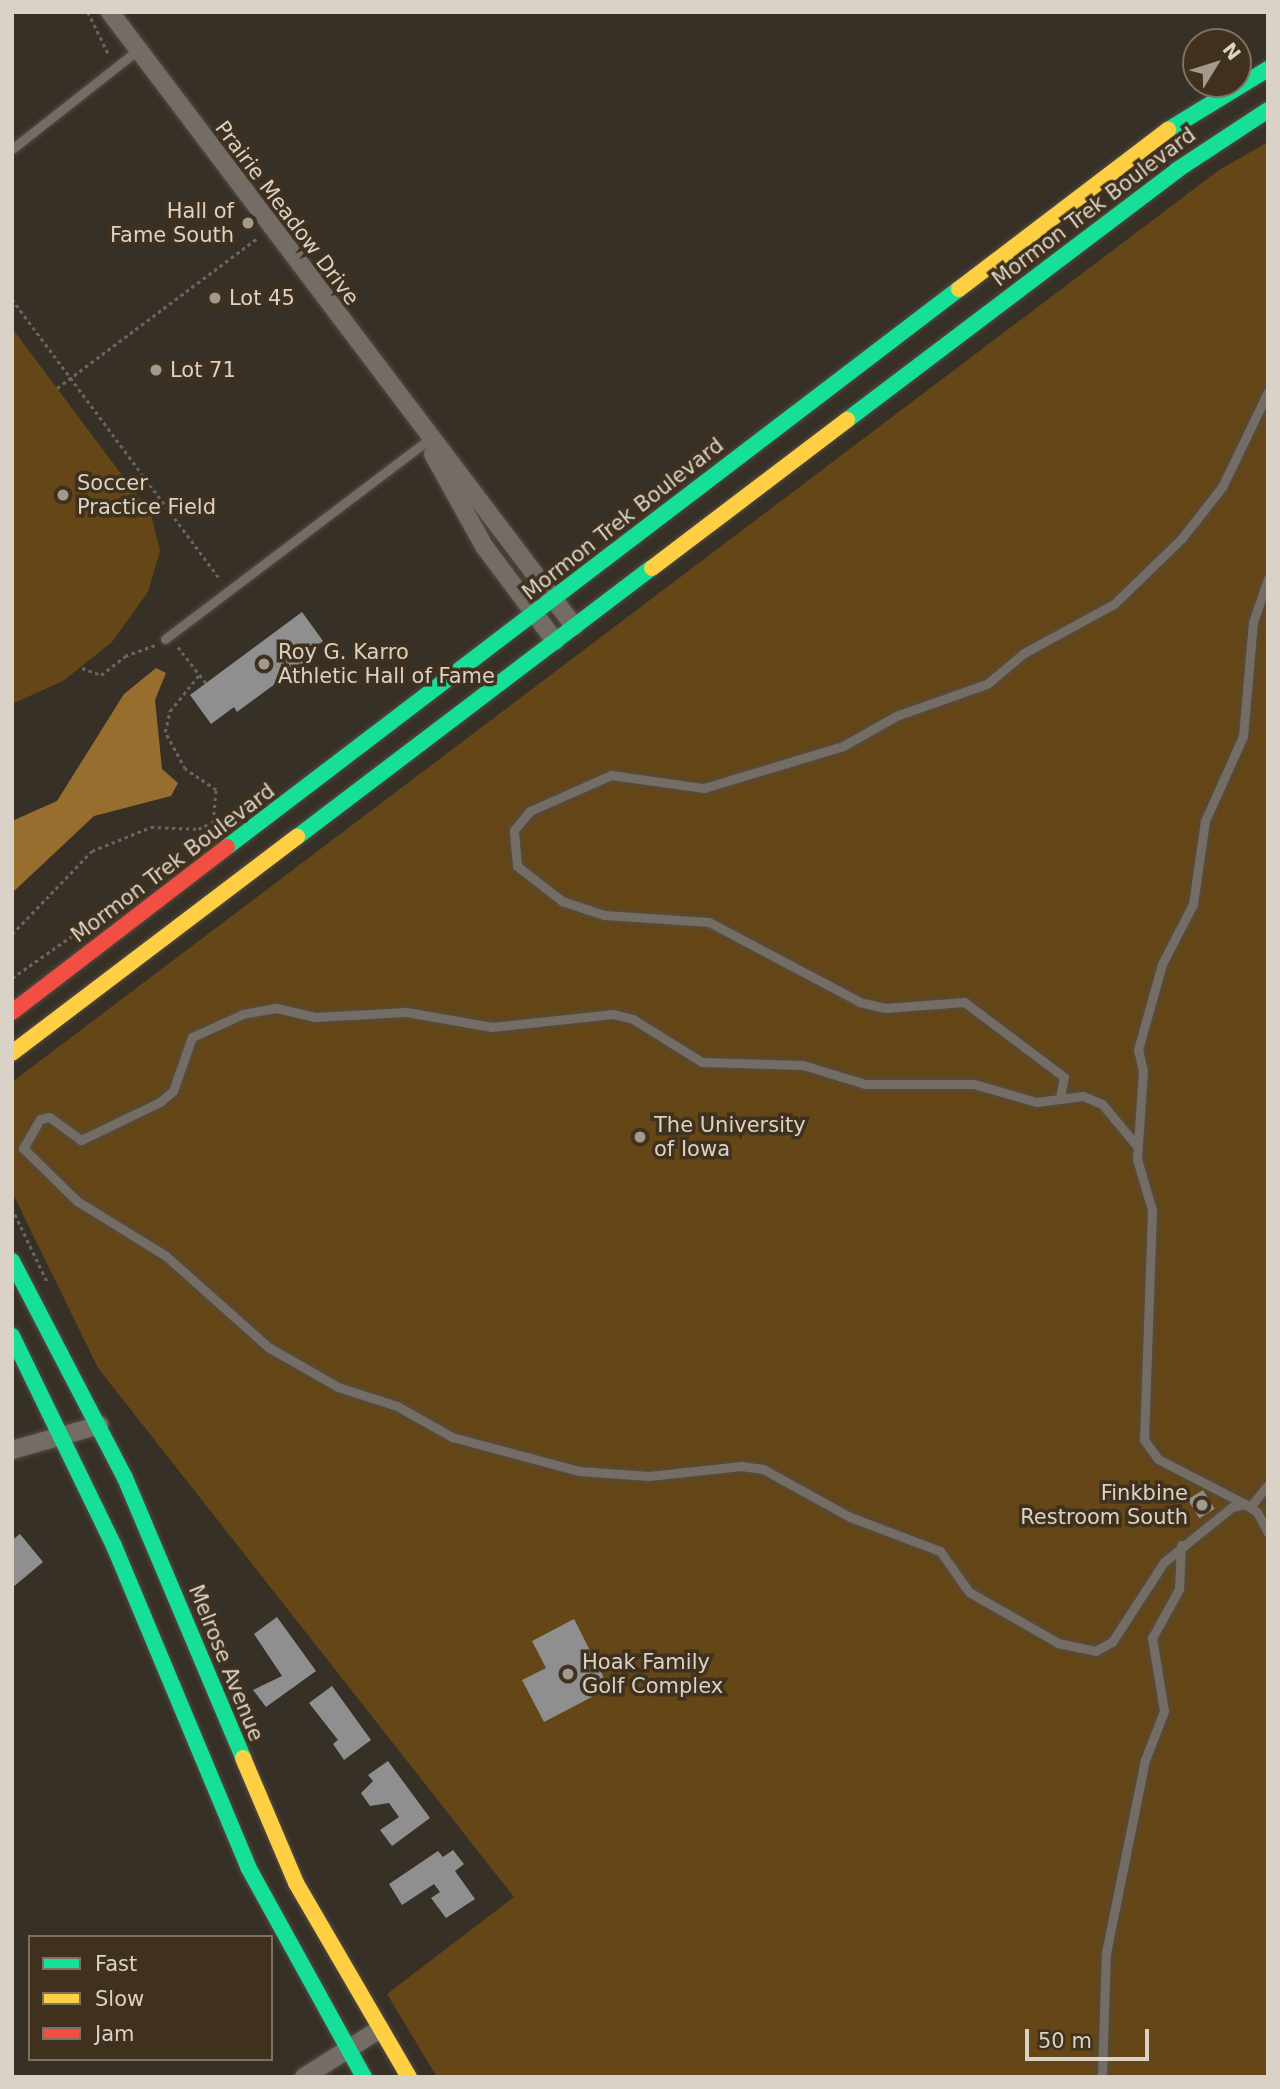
<!DOCTYPE html>
<style>
body{margin:0}
#map{position:relative;width:1280px;height:2089px;overflow:hidden;background:#373026;font-family:"DejaVu Sans",sans-serif}
div>[style]{position:absolute}
[style*='--x']{left:calc(var(--x)*1px);top:calc(var(--y)*1px);width:calc(var(--w)*1px);rotate:calc(var(--a)*1deg)}
.green>*{inset:0;background:#644617}
.water>*{inset:0;background:#976e2e}
.building>*{inset:0;background:#908f90;transform-origin:0 0}
.path>*{height:2.5px;margin-top:-1.25px;transform-origin:0;background:repeating-linear-gradient(90deg,#6b665d 0 3.5px,transparent 0 7px)}
.roads{filter:drop-shadow(0 0 2px #534c44) drop-shadow(0 0 2px #534c44)}
.lane>*{height:9px;margin:-4.5px;padding:0 4.5px;transform-origin:4.5px;border-radius:4.5px;background:#736d65}
.street>*{height:18px;margin:-9px;padding:0 9px;transform-origin:9px;border-radius:9px;background:#736d65}
.fast>*{height:16px;margin:-8px;padding:0 8px;transform-origin:8px;border-radius:8px;background:#16e098}
.slow>*{height:16px;margin:-8px;padding:0 8px;transform-origin:8px;border-radius:8px;background:#ffcf43}
.jam>*{height:16px;margin:-8px;padding:0 8px;transform-origin:8px;border-radius:8px;background:#f24e42}
.dots>*{width:19px;height:19px;translate:-50% -50%;box-sizing:border-box;border:4px solid #3f311e;border-radius:50%}
span{translate:-50% -50%;white-space:nowrap;text-align:center;line-height:1.15;-webkit-text-stroke:7px #3f311e;paint-order:stroke}
.street-label{font-size:21px;color:#dbd2c7}
.poi-label{font-size:21px;color:#dbd2c7}
.right{translate:-100% -50%;text-align:right}
.left{translate:0 -50%;text-align:left}
.frame{position:absolute;inset:0;border:14px solid #dbd2c7;pointer-events:none}
.legend{position:absolute;left:28px;top:1935px;width:245px;height:126px;box-sizing:border-box;background:#3f311e;border:2px solid #7d7162;margin:0;padding:9px 12px;list-style:none;font-size:21px;color:#dbd2c7}
.legend li{display:flex;align-items:center;gap:14px;height:35px}
.legend b{width:35px;border:2px solid #7d7162}
.north{position:absolute;left:1182px;top:28px;width:70px;height:70px;box-sizing:border-box;background:#3f311e;border:2px solid #7d7162;border-radius:50%;rotate:52deg;font-size:19px;font-weight:700;line-height:28px;text-align:center;color:#dbd2c7}
.north::after{content:'';display:block;margin:auto;width:24px;height:32px;background:#a2998f;clip-path:polygon(50% 0,100% 100%,50% 72%,0 100%)}
.scale{position:absolute;left:1025px;top:2029px;width:124px;height:32px;box-sizing:border-box;border:4px solid #dbd2c7;border-top:0;padding-left:9px;font-size:21px;line-height:24px;white-space:nowrap;color:#dbd2c7;-webkit-text-stroke:5px #3f311e;paint-order:stroke}
</style>
<div id="map">
<div class="green">
<i style="clip-path:polygon(1268px 142px,1268px 2077px,437px 2077px,387px 1994px,514px 1897px,98px 1368px,12px 1192px,12px 1082px,1219px 170px)"></i>
<i style="clip-path:polygon(12px 328px,151px 514px,160px 551px,148px 592px,112px 642px,63px 681px,12px 704px)"></i>
</div>
<div class="water">
<i style="clip-path:polygon(156px 668px,166px 673px,155px 700px,162px 769px,178px 783px,171px 796px,94px 816px,12px 893px,12px 821px,57px 801px,124px 694px)"></i>
</div>
<div class="building">
<i style="clip-path:polygon(302px 612px,323px 641px,314px 648px,317px 653px,237px 712px,234px 707px,211px 724px,190px 695px)"></i>
<i style="left:1203px;top:1490px;width:22px;height:18px;rotate:58deg"></i>
<i style="clip-path:polygon(20px 1534px,43px 1562px,12px 1588px,12px 1540px)"></i>
<i style="clip-path:polygon(277px 1617px,316px 1671px,266px 1707px,253px 1690px,282px 1676px,254px 1634px)"></i>
<i style="clip-path:polygon(574px 1619px,609px 1688px,544px 1722px,522px 1680px,546px 1668px,532px 1641px)"></i>
<i style="clip-path:polygon(332px 1686px,371px 1740px,344px 1760px,333px 1744px,338px 1740px,309px 1703px)"></i>
<i style="clip-path:polygon(388px 1761px,430px 1818px,392px 1846px,380px 1830px,399px 1817px,389px 1803px,370px 1806px,361px 1793px,373px 1781px,368px 1775px)"></i>
<i style="clip-path:polygon(453px 1850px,464px 1864px,455px 1871px,475px 1899px,446px 1918px,431px 1898px,440px 1892px,434px 1884px,402px 1905px,389px 1884px,438px 1851px,443px 1857px)"></i>
</div>
<div class="path">
<i style="--x:88;--y:12;--w:48;--a:64"></i>
<i style="--x:12;--y:299;--w:350;--a:53.4"></i>
<i style="--x:57;--y:388;--w:252;--a:-36.8"></i>
<i style="--x:178;--y:647;--w:46;--a:52.1"></i>
<i style="--x:82;--y:668;--w:20;--a:20"></i>
<i style="--x:101;--y:675;--w:31;--a:-38"></i>
<i style="--x:125;--y:656;--w:33;--a:-20"></i>
<i style="--x:12;--y:934;--w:115;--a:-46.1"></i>
<i style="--x:92;--y:851;--w:64;--a:-22.1"></i>
<i style="--x:151;--y:827;--w:47;--a:2.4"></i>
<i style="--x:198;--y:829;--w:17;--a:-25"></i>
<i style="--x:213;--y:822;--w:32;--a:-85"></i>
<i style="--x:216;--y:790;--w:37;--a:-146"></i>
<i style="--x:185;--y:769;--w:42;--a:-118.4"></i>
<i style="--x:165;--y:732;--w:22;--a:-77"></i>
<i style="--x:170;--y:711;--w:46;--a:-51.1"></i>
<i style="--x:12;--y:978;--w:123;--a:-35.1"></i>
<i style="--x:12;--y:1208;--w:81;--a:64.4"></i>
</div>
<div class="roads">
<div class="lane">
<i style="--x:12;--y:149;--w:160;--a:-38.2"></i>
<i style="--x:165;--y:639;--w:328;--a:-37.1"></i>
<i style="--x:1060;--y:1097;--w:20;--a:-79"></i>
<i style="--x:1064;--y:1077;--w:125;--a:-143.1"></i>
<i style="--x:964;--y:1002;--w:79;--a:175.7"></i>
<i style="--x:885;--y:1008;--w:26;--a:-167"></i>
<i style="--x:860;--y:1002;--w:171;--a:-152.1"></i>
<i style="--x:709;--y:922;--w:105;--a:-176.2"></i>
<i style="--x:604;--y:915;--w:44;--a:-161.6"></i>
<i style="--x:562;--y:901;--w:57;--a:-142.1"></i>
<i style="--x:517;--y:866;--w:36;--a:-95"></i>
<i style="--x:514;--y:830;--w:25;--a:-50"></i>
<i style="--x:530;--y:811;--w:89;--a:-24"></i>
<i style="--x:611;--y:775;--w:94;--a:8"></i>
<i style="--x:704;--y:788;--w:145;--a:-16.8"></i>
<i style="--x:843;--y:746;--w:61;--a:-29.5"></i>
<i style="--x:896;--y:716;--w:96;--a:-19.4"></i>
<i style="--x:987;--y:684;--w:48;--a:-40"></i>
<i style="--x:1024;--y:653;--w:102;--a:-28.6"></i>
<i style="--x:1114;--y:604;--w:95;--a:-44.1"></i>
<i style="--x:1182;--y:538;--w:65;--a:-51.9"></i>
<i style="--x:1222;--y:487;--w:106;--a:-64.2"></i>
<i style="--x:1137;--y:1146;--w:55;--a:-129.8"></i>
<i style="--x:1102;--y:1104;--w:21;--a:-157"></i>
<i style="--x:1083;--y:1096;--w:47;--a:172.7"></i>
<i style="--x:1036;--y:1102;--w:65;--a:-163.8"></i>
<i style="--x:974;--y:1084;--w:109;--a:180"></i>
<i style="--x:865;--y:1084;--w:65;--a:-163"></i>
<i style="--x:803;--y:1065;--w:101;--a:-178.3"></i>
<i style="--x:702;--y:1062;--w:81;--a:-148.1"></i>
<i style="--x:633;--y:1019;--w:21;--a:-166"></i>
<i style="--x:613;--y:1014;--w:122;--a:173.9"></i>
<i style="--x:492;--y:1027;--w:87;--a:-170.1"></i>
<i style="--x:406;--y:1012;--w:91;--a:176.9"></i>
<i style="--x:315;--y:1017;--w:40;--a:-167"></i>
<i style="--x:276;--y:1008;--w:34;--a:170"></i>
<i style="--x:243;--y:1014;--w:56;--a:155.7"></i>
<i style="--x:192;--y:1037;--w:57;--a:109.4"></i>
<i style="--x:173;--y:1091;--w:17;--a:140"></i>
<i style="--x:160;--y:1102;--w:88;--a:154.3"></i>
<i style="--x:81;--y:1140;--w:39;--a:-144"></i>
<i style="--x:49;--y:1117;--w:9;--a:167"></i>
<i style="--x:40;--y:1119;--w:34;--a:120"></i>
<i style="--x:23;--y:1148;--w:76;--a:44.5"></i>
<i style="--x:77;--y:1201;--w:105;--a:31.7"></i>
<i style="--x:166;--y:1256;--w:137;--a:41.7"></i>
<i style="--x:268;--y:1347;--w:81;--a:29.7"></i>
<i style="--x:338;--y:1387;--w:62;--a:17.9"></i>
<i style="--x:397;--y:1406;--w:63;--a:29.4"></i>
<i style="--x:452;--y:1437;--w:131;--a:15"></i>
<i style="--x:579;--y:1471;--w:70;--a:4.1"></i>
<i style="--x:649;--y:1476;--w:93;--a:-6.2"></i>
<i style="--x:741;--y:1466;--w:22;--a:8"></i>
<i style="--x:763;--y:1469;--w:99;--a:28.9"></i>
<i style="--x:850;--y:1517;--w:96;--a:20.7"></i>
<i style="--x:940;--y:1551;--w:50;--a:54.7"></i>
<i style="--x:969;--y:1592;--w:103;--a:29.8"></i>
<i style="--x:1058;--y:1643;--w:38;--a:12"></i>
<i style="--x:1095;--y:1651;--w:19;--a:-28"></i>
<i style="--x:1112;--y:1642;--w:95;--a:-57"></i>
<i style="--x:1164;--y:1562;--w:87;--a:-39"></i>
<i style="--x:1232;--y:1507;--w:13;--a:-13"></i>
<i style="--x:1245;--y:1504;--w:14;--a:34"></i>
<i style="--x:1257;--y:1512;--w:24;--a:62"></i>
<i style="--x:1245;--y:1504;--w:98;--a:-152.7"></i>
<i style="--x:1158;--y:1459;--w:24;--a:-126"></i>
<i style="--x:1144;--y:1440;--w:230;--a:-88"></i>
<i style="--x:1152;--y:1210;--w:53;--a:-106.4"></i>
<i style="--x:1137;--y:1159;--w:88;--a:-86.1"></i>
<i style="--x:1143;--y:1071;--w:22;--a:-103"></i>
<i style="--x:1138;--y:1050;--w:89;--a:-74.4"></i>
<i style="--x:1162;--y:964;--w:68;--a:-62.7"></i>
<i style="--x:1193;--y:904;--w:84;--a:-81.8"></i>
<i style="--x:1205;--y:821;--w:93;--a:-65.9"></i>
<i style="--x:1243;--y:736;--w:114;--a:-85"></i>
<i style="--x:1253;--y:622;--w:46;--a:-70.8"></i>
<i style="--x:1250;--y:1507;--w:28;--a:-51"></i>
<i style="--x:1102;--y:2077;--w:124;--a:-88.2"></i>
<i style="--x:1106;--y:1953;--w:197;--a:-78.6"></i>
<i style="--x:1145;--y:1760;--w:53;--a:-68.8"></i>
<i style="--x:1164;--y:1711;--w:74;--a:-99.3"></i>
<i style="--x:1152;--y:1638;--w:56;--a:-61.1"></i>
<i style="--x:1179;--y:1589;--w:44;--a:-87.4"></i>
</div>
<div class="street">
<i style="--x:110;--y:12;--w:770;--a:52.92"></i>
<i style="--x:433;--y:454;--w:105;--a:61"></i>
<i style="--x:484;--y:546;--w:119;--a:53.2"></i>
<i style="--x:12;--y:1450;--w:91;--a:-15.9"></i>
<i style="--x:304;--y:2077;--w:90;--a:-32.3"></i>
</div>
<div class="fast">
<i style="--x:1168;--y:130;--w:117;--a:-31.4"></i>
<i style="--x:847;--y:420;--w:414;--a:-37.1"></i>
<i style="--x:1177;--y:170;--w:109;--a:-33.4"></i>
<i style="--x:297;--y:837;--w:445;--a:-37.2"></i>
<i style="--x:227;--y:847;--w:920;--a:-37.32"></i>
<i style="--x:12;--y:1261;--w:245;--a:62.5"></i>
<i style="--x:125;--y:1478;--w:304;--a:67.1"></i>
<i style="--x:12;--y:1336;--w:233;--a:64.1"></i>
<i style="--x:114;--y:1546;--w:348;--a:67.3"></i>
<i style="--x:248;--y:1867;--w:240;--a:61.1"></i>
</div>
<div class="slow">
<i style="--x:959;--y:289;--w:263;--a:-37.3"></i>
<i style="--x:652;--y:568;--w:245;--a:-37.2"></i>
<i style="--x:12;--y:1053;--w:358;--a:-37.2"></i>
<i style="--x:243;--y:1758;--w:136;--a:67"></i>
<i style="--x:296;--y:1883;--w:225;--a:59.8"></i>
</div>
<div class="jam">
<i style="--x:12;--y:1012;--w:271;--a:-37.5"></i>
</div>
</div>
<div class="dots">
<i style="left:248px;top:223px;background:#a2998f"></i>
<i style="left:215px;top:298px;background:#a2998f"></i>
<i style="left:156px;top:370px;background:#a2998f"></i>
<i style="left:63px;top:495px;background:#a2998f"></i>
<i style="left:264px;top:664px;background:#a2998f"></i>
<i style="left:640px;top:1137px;background:#a2998f"></i>
<i style="left:1202px;top:1505px;background:#a2998f"></i>
<i style="left:568px;top:1674px;background:#a2998f"></i>
</div>
<div class="street-label">
<span style="left:1094px;top:207px;rotate:-37deg">Mormon Trek Boulevard</span>
<span style="left:287px;top:213px;rotate:53deg">Prairie Meadow Drive</span>
<span style="left:623px;top:519px;rotate:-38deg">Mormon Trek Boulevard</span>
<span style="left:173px;top:863px;rotate:-37deg">Mormon Trek Boulevard</span>
<span style="left:226px;top:1663px;rotate:68deg">Melrose Avenue</span>
</div>
<div class="poi-label">
<span class="right" style="left:234px;top:223px">Hall of<br>Fame South</span>
<span class="left" style="left:229px;top:298px">Lot 45</span>
<span class="left" style="left:170px;top:370px">Lot 71</span>
<span class="left" style="left:77px;top:495px">Soccer<br>Practice Field</span>
<span class="left" style="left:278px;top:664px">Roy G. Karro<br>Athletic Hall of Fame</span>
<span class="left" style="left:654px;top:1137px">The University<br>of Iowa</span>
<span class="right" style="left:1188px;top:1505px">Finkbine<br>Restroom South</span>
<span class="left" style="left:582px;top:1674px">Hoak Family<br>Golf Complex</span>
</div>
<div class="frame"></div>
<ul class="legend">
<li><b style="height:9px;background:#16e098"></b>Fast</li>
<li><b style="height:9px;background:#ffcf43"></b>Slow</li>
<li><b style="height:9px;background:#f24e42"></b>Jam</li>
</ul>
<div class="north">N</div>
<div class="scale">50 m</div>
</div>
